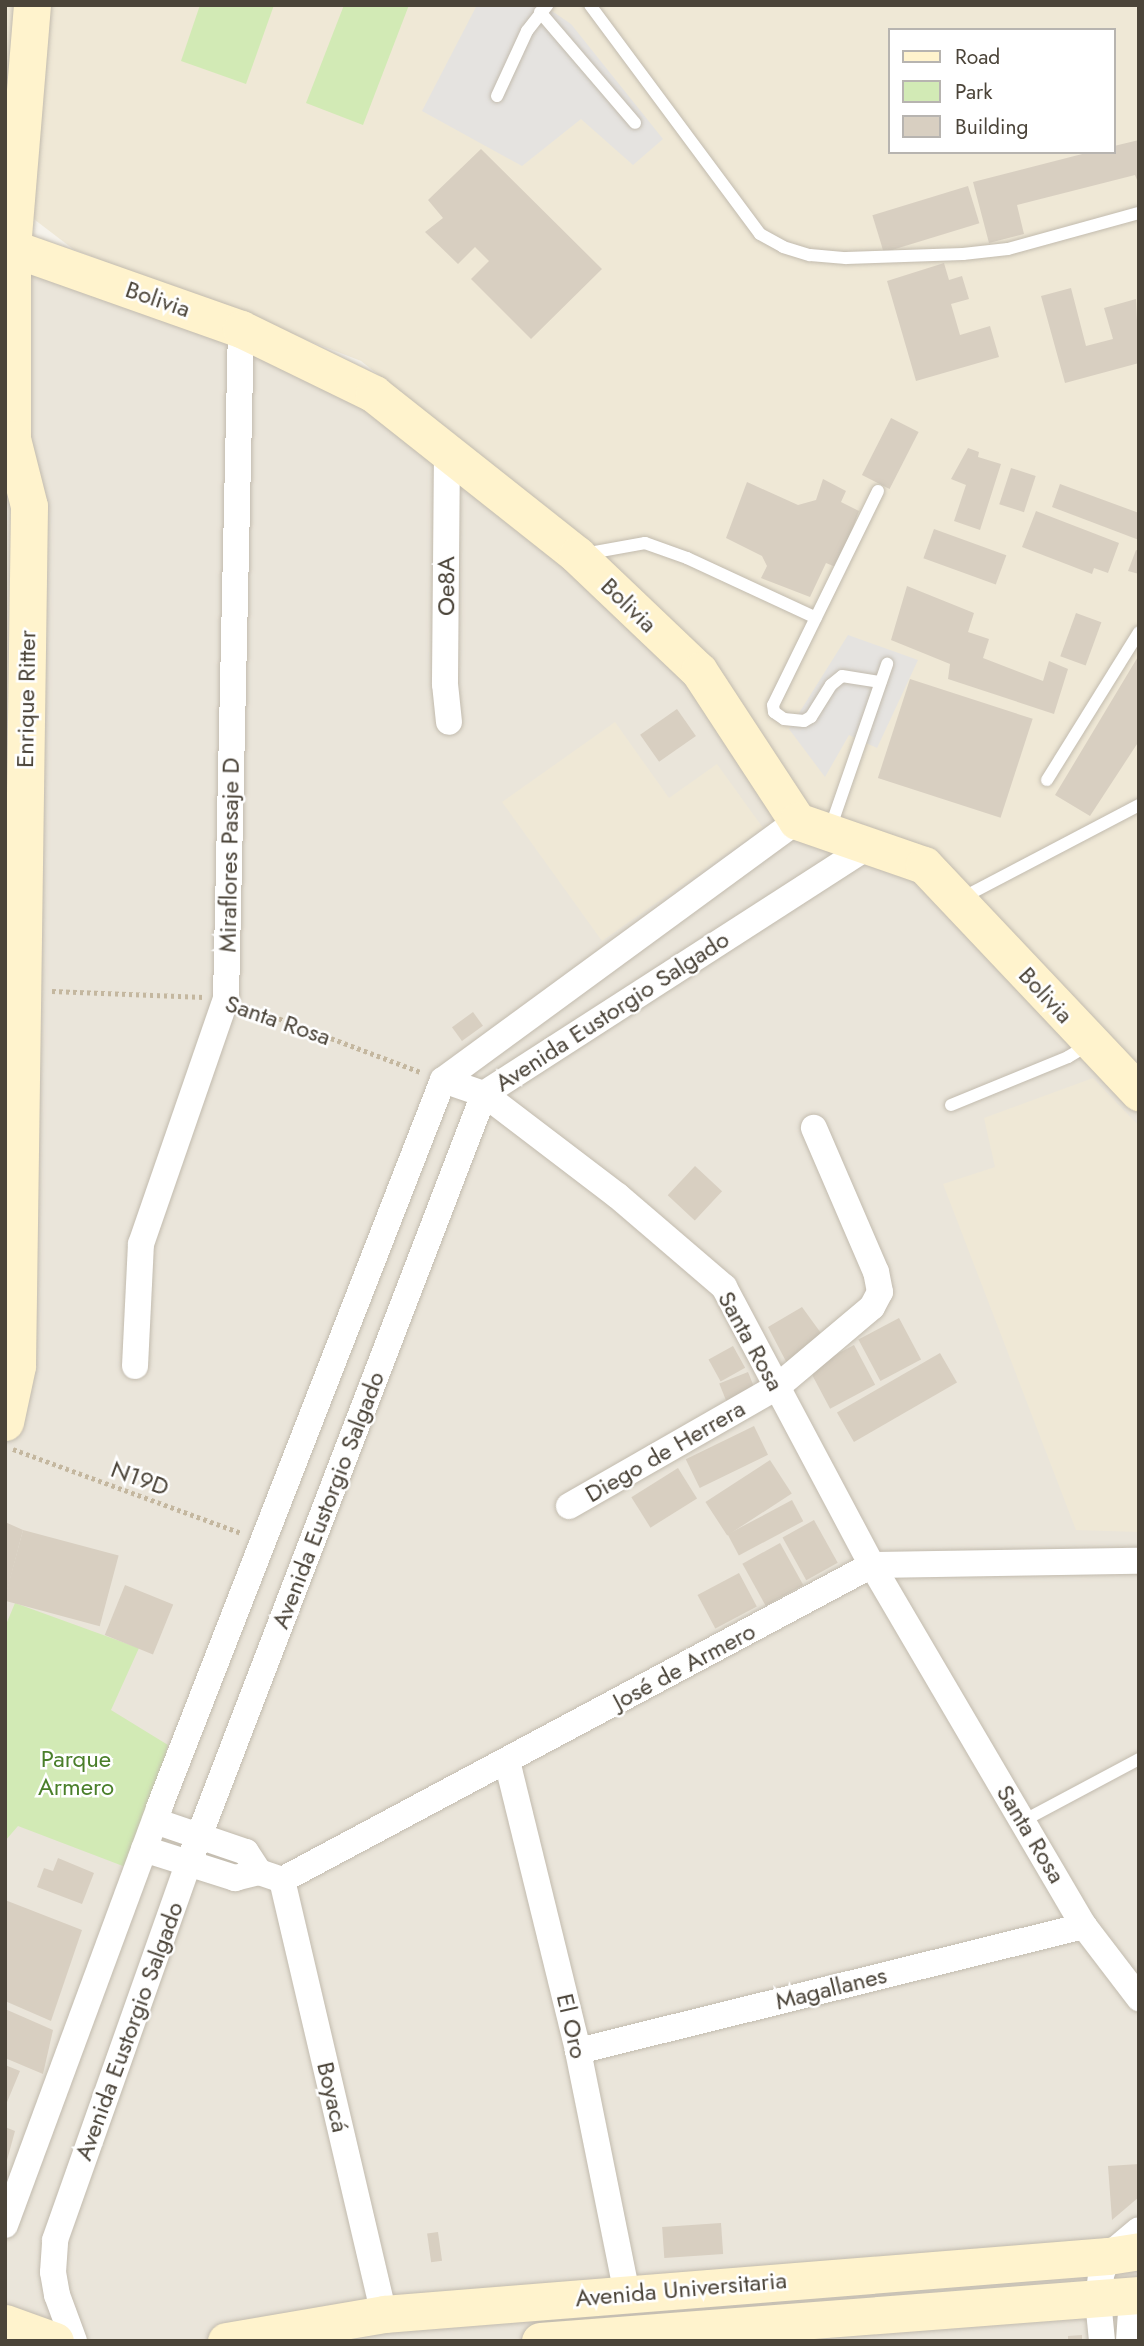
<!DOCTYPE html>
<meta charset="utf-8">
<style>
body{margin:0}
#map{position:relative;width:1144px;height:2346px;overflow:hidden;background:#f6f3ec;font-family:Jost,sans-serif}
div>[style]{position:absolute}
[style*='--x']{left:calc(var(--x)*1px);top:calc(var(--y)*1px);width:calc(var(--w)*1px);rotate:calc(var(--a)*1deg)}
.residential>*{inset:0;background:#eae5da}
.education>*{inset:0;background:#efe8d6}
.green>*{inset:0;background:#d2eab5}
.parking>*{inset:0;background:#e5e3e0}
.building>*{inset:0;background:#d8cfc1;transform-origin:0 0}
.path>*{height:4.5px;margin-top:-2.25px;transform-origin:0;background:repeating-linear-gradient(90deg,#c4b79f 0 3.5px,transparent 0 7px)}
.roads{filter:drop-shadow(0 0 2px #c2bbae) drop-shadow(0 0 2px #c2bbae)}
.lane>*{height:12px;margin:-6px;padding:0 6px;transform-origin:6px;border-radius:6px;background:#fff}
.street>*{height:26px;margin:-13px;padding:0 13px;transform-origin:13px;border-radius:13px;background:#fff}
.secondary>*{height:37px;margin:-18.5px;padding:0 18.5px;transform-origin:18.5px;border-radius:18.5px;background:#fff3cd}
span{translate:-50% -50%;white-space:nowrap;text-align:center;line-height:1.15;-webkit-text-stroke:5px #fff;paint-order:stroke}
.street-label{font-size:24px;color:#4b4439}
.park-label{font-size:24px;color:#4a7f2a}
.frame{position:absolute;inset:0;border:7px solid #4b4439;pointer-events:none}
.legend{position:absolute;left:888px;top:28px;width:228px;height:126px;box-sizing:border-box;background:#fff;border:2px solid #b7b4b0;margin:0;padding:9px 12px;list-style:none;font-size:21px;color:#4b4439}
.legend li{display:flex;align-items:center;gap:14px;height:35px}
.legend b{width:35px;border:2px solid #b7b4b0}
</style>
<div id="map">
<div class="residential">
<i style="clip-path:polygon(5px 5px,74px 5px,6px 233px,364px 379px,641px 611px,822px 850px,914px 856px,1139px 1094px,1139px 2341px,5px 2341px)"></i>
</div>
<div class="education">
<i style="clip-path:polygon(evenodd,5px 5px,1139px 5px,1139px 1073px,973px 890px,935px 853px,809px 809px,521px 487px,361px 361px,73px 249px,5px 197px,5px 5px,890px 30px,1114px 30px,1114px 152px,890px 152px,890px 30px)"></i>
<i style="clip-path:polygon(615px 722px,669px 798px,717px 764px,763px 828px,602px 941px,502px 802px)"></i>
<i style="clip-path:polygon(1093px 1078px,1139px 1126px,1139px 1532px,1076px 1530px,943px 1184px,995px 1167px,984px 1118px)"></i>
</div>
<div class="green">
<i style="clip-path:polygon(200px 5px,274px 5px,246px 84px,181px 61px)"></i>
<i style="clip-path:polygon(344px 5px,409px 5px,363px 125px,306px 103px)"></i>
<i style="clip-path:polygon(15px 1603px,139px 1648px,111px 1710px,168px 1745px,136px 1871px,18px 1826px,5px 1841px,5px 1627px)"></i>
</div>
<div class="parking">
<i style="clip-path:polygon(477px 5px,543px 5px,571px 24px,663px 139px,633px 165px,581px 119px,522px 166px,422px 111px)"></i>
<i style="clip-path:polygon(848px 635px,918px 660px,877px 748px,849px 735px,825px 777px,789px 729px)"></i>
</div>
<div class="building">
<i style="clip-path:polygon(1139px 140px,1139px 185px,1135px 175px,1017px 205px,1024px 234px,989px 243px,973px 182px,1090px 152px,1114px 152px,1114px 146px)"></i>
<i style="clip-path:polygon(481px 149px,602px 269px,531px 339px,471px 279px,489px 261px,475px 247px,458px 264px,425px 232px,443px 218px,428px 200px)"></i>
<i style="left:968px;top:186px;width:39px;height:100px;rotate:73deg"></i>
<i style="clip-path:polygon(944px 263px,949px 280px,962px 276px,969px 299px,951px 304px,960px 335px,990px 326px,999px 357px,916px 381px,887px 281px)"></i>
<i style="clip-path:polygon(1071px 288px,1086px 346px,1113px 339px,1104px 308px,1136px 299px,1139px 363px,1065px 383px,1041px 296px)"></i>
<i style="left:891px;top:418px;width:31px;height:64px;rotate:27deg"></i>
<i style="clip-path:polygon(968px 448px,979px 452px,978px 457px,1001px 464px,980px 530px,954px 521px,966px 485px,951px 479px)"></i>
<i style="left:1011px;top:468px;width:26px;height:38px;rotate:18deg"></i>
<i style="clip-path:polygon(823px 479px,846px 491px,841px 502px,859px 511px,838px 568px,826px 563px,810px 597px,761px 578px,767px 566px,762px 556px,726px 538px,747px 482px,798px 505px,816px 500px)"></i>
<i style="clip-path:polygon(1060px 484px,1139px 513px,1139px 540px,1052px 507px)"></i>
<i style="clip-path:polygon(1036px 511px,1119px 543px,1108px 573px,1094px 568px,1092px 574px,1022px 547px)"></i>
<i style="left:934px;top:529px;width:77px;height:31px;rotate:20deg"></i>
<i style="clip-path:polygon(1136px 550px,1139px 551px,1139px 574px,1128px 571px)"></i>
<i style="clip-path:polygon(907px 586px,974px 613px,968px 632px,989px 639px,983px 658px,1043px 681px,1049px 661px,1068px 669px,1054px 714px,948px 679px,950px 664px,891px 640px)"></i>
<i style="left:1076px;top:613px;width:27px;height:46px;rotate:20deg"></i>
<i style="clip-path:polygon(1139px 655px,1139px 741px,1090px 816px,1055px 795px)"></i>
<i style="left:910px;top:679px;width:129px;height:104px;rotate:18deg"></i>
<i style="left:677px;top:709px;width:33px;height:45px;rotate:55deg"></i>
<i style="left:473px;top:1012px;width:17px;height:26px;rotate:54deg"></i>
<i style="left:695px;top:1166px;width:37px;height:40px;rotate:43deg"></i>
<i style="clip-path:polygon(802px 1307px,826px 1340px,790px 1369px,768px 1327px)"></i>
<i style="left:899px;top:1318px;width:47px;height:46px;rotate:62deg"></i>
<i style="left:854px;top:1345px;width:45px;height:51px;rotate:62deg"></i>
<i style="left:733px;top:1346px;width:25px;height:28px;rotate:61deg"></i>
<i style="left:940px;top:1353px;width:34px;height:119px;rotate:60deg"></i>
<i style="left:748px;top:1372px;width:22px;height:31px;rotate:68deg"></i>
<i style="left:754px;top:1426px;width:32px;height:76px;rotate:64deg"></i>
<i style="left:770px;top:1460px;width:40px;height:77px;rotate:57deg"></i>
<i style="left:678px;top:1468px;width:36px;height:55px;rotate:58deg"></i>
<i style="left:792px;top:1500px;width:24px;height:73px;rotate:62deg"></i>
<i style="left:814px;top:1520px;width:49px;height:36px;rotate:61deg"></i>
<i style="clip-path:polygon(5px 1522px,23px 1530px,5px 1599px)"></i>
<i style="left:23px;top:1530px;width:99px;height:73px;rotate:15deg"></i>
<i style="left:780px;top:1543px;width:48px;height:43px;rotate:61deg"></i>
<i style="left:739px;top:1573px;width:38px;height:47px;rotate:62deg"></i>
<i style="left:125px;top:1585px;width:52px;height:54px;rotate:22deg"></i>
<i style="clip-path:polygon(58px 1858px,94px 1873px,82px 1904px,37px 1887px,44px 1868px,53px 1871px)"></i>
<i style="clip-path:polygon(5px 1900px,82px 1930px,51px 2021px,5px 2001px)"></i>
<i style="clip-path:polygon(5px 2009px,53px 2030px,43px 2074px,5px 2058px)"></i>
<i style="clip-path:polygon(5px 2065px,20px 2071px,5px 2107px)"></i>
<i style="clip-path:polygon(5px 2127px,15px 2131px,6px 2164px,5px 2164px)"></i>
<i style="clip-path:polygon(1139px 2164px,1139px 2197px,1112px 2220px,1108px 2166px)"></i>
<i style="left:721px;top:2223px;width:31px;height:59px;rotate:86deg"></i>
<i style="left:438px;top:2232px;width:29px;height:11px;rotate:82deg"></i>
<i style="clip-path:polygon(1082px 2335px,1082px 2341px,1068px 2341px,1068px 2336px)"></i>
</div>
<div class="path">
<i style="--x:52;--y:991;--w:152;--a:2.3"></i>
<i style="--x:246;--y:1006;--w:187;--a:20.7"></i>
<i style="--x:13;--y:1449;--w:243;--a:20.2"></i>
</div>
<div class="roads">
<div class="lane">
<i style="--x:590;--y:5;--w:285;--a:53.4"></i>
<i style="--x:760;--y:234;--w:26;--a:29"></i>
<i style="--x:783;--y:247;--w:28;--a:17"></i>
<i style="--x:810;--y:255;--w:36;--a:5"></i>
<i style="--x:846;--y:258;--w:117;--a:-2"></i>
<i style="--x:963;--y:254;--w:45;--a:-6.3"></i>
<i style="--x:1008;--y:249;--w:136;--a:-15.4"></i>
<i style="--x:540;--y:12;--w:146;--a:49.4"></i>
<i style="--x:497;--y:96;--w:72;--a:-65.2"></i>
<i style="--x:527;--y:31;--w:33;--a:-52"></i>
<i style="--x:878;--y:491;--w:238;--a:116.1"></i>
<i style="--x:773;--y:705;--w:7;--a:82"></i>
<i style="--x:774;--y:712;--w:12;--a:35"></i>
<i style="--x:784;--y:719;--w:20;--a:6"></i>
<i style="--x:804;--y:721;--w:8;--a:-30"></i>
<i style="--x:811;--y:717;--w:38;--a:-58"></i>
<i style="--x:831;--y:685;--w:14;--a:-39"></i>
<i style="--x:842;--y:676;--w:39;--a:9"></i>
<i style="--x:584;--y:554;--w:62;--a:-10.2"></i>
<i style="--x:645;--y:543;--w:45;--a:19.7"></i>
<i style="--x:687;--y:558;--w:142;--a:24.9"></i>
<i style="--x:1047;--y:780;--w:174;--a:-58.1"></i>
<i style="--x:830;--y:829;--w:175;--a:-70.9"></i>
<i style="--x:960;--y:899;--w:202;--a:-27.7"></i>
<i style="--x:951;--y:1105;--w:126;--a:-22.3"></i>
<i style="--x:1068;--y:1057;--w:23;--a:-31"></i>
<i style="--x:1023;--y:1821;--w:132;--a:-28.1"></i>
</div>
<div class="street">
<i style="--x:447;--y:450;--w:234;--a:90.5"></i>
<i style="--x:445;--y:684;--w:38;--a:84"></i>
<i style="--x:443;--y:1080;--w:43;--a:18.9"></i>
<i style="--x:484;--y:1094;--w:168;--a:37.3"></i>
<i style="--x:618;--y:1196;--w:140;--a:40.6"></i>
<i style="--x:724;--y:1287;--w:315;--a:62"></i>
<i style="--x:872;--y:1565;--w:419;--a:59.6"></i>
<i style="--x:1084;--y:1926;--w:91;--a:52.6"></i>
<i style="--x:135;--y:1366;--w:122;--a:-87.2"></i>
<i style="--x:141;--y:1244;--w:260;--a:-70.9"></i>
<i style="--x:226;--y:998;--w:669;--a:-88.72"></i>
<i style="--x:569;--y:1506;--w:240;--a:-29.8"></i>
<i style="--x:777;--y:1387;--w:124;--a:-40.1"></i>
<i style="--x:872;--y:1307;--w:17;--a:-62"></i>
<i style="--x:880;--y:1292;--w:20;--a:-101"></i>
<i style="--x:876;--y:1272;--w:157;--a:-113.3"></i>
<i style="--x:507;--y:1761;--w:299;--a:76.2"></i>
<i style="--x:578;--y:2051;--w:247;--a:78.6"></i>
<i style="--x:155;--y:1821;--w:96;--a:18.8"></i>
<i style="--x:246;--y:1852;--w:24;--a:57"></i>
<i style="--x:144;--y:1849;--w:96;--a:17.7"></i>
<i style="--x:235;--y:1878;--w:25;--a:-14"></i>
<i style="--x:259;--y:1872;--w:24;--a:19"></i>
<i style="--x:282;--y:1880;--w:669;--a:-28.1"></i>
<i style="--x:872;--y:1565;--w:267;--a:-0.9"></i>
<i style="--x:282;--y:1880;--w:446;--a:76.8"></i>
<i style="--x:578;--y:2051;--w:521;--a:-13.88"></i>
<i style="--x:5;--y:2225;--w:445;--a:-69.7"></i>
<i style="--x:159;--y:1808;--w:781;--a:-68.69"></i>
<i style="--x:443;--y:1080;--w:439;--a:-36.2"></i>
<i style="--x:74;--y:2341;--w:49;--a:-110.3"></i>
<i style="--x:57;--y:2295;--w:23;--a:-100"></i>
<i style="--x:53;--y:2272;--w:32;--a:-86"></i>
<i style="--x:55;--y:2240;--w:406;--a:-70.5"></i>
<i style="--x:191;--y:1857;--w:817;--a:-68.99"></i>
<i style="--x:484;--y:1094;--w:458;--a:-32.8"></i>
<i style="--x:1102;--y:2341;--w:41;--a:-95.6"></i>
<i style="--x:1098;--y:2300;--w:25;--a:-83"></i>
<i style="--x:1101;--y:2275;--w:20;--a:-70"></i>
<i style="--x:1108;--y:2256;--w:40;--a:-40"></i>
<i style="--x:1129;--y:2341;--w:30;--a:-86"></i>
<i style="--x:1131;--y:2311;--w:18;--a:-63"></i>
</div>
<div class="secondary">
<i style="--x:12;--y:248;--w:243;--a:19.5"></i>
<i style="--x:241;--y:329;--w:148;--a:26"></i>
<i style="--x:374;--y:394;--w:259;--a:38.4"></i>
<i style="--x:577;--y:555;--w:168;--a:43.6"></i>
<i style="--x:699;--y:671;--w:179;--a:56.8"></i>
<i style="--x:797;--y:821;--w:134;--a:19.1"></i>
<i style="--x:924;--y:865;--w:313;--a:46.6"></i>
<i style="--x:7;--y:463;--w:25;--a:-78"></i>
<i style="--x:12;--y:439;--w:191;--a:-90"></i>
<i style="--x:12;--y:248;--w:244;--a:-85.3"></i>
<i style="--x:5;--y:1422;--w:57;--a:-77.9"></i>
<i style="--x:17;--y:1366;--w:860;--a:-89.2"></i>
<i style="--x:29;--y:506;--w:69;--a:-104.2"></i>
<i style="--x:5;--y:2323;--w:53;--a:19.8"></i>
<i style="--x:226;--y:2341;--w:160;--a:-9.7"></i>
<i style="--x:384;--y:2314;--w:726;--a:-4.58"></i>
<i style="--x:1108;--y:2256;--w:31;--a:-9"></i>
<i style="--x:540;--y:2341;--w:601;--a:-4.39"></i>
</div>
</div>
<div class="street-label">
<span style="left:158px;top:299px;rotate:19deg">Bolivia</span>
<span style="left:446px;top:586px;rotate:-90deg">Oe8A</span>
<span style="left:629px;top:605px;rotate:44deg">Bolivia</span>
<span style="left:26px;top:699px;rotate:-89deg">Enrique Ritter</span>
<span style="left:229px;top:855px;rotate:-89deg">Miraflores Pasaje D</span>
<span style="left:1046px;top:995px;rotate:47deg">Bolivia</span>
<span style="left:612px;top:1011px;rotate:-33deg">Avenida Eustorgio Salgado</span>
<span style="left:278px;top:1020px;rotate:19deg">Santa Rosa</span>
<span style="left:751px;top:1341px;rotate:61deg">Santa Rosa</span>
<span style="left:665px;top:1451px;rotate:-30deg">Diego de Herrera</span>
<span style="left:140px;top:1478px;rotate:20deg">N19D</span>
<span style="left:328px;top:1500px;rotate:-69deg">Avenida Eustorgio Salgado</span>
<span style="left:684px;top:1666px;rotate:-28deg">José de Armero</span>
<span style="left:1031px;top:1834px;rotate:59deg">Santa Rosa</span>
<span style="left:831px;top:1988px;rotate:-14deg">Magallanes</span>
<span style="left:572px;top:2026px;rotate:77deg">El Oro</span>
<span style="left:129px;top:2031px;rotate:-70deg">Avenida Eustorgio Salgado</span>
<span style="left:333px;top:2097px;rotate:77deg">Boyacá</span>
<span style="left:681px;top:2289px;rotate:-5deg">Avenida Universitaria</span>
</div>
<div class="park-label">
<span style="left:76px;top:1773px">Parque<br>Armero</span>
</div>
<div class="frame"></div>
<ul class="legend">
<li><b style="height:9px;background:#fff3cd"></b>Road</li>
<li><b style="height:19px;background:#d2eab5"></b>Park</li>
<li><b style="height:19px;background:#d8cfc1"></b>Building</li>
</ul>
</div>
